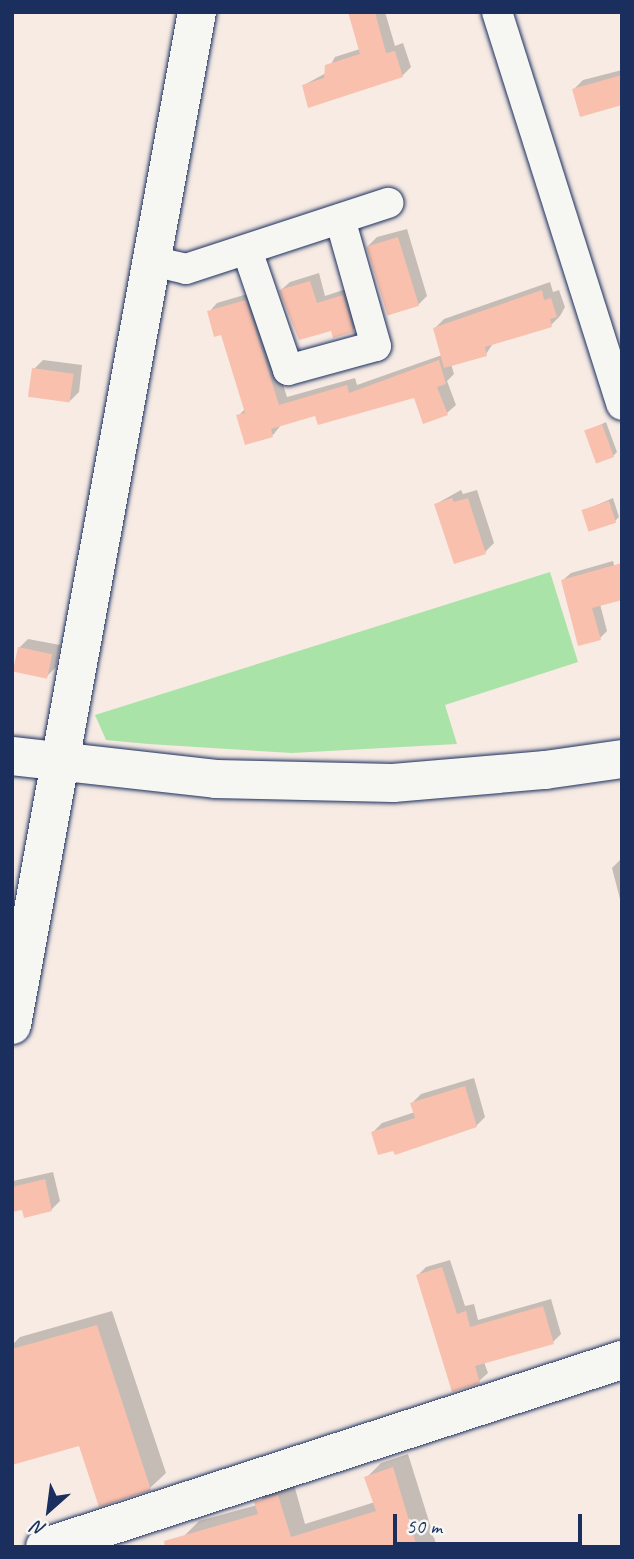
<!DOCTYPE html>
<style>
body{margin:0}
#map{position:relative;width:634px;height:1559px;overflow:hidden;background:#f7ebe4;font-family:Caveat,sans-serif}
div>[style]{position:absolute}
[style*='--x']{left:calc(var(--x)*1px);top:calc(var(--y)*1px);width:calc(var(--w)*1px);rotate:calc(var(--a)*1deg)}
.green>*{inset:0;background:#aae3a8}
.shadow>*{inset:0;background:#0003}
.building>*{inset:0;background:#f9c0ae;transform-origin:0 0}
.roads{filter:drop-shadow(0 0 2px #1b2f5e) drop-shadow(0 0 2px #1b2f5e)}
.minor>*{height:30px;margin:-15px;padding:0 15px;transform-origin:15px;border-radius:15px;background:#f6f6f2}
.tertiary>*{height:38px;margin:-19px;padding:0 19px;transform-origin:19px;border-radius:19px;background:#f6f6f2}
span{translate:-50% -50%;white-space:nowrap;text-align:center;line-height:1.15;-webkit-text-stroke:6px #f6f6f2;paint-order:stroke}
.frame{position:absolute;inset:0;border:14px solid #1b2f5e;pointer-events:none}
.north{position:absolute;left:14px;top:1475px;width:70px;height:70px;-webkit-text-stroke:5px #f6f6f2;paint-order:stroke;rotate:208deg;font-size:19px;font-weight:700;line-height:28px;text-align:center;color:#1b2f5e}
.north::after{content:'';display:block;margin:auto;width:24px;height:32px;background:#1b2f5e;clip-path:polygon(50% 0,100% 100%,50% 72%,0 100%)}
.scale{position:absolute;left:393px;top:1514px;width:189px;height:32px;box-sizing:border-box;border:4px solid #1b2f5e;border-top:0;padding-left:9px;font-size:21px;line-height:24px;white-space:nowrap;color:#1b2f5e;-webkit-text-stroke:5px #f6f6f2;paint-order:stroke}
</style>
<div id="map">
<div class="green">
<i style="clip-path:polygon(550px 572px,578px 662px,445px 705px,457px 744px,292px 753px,148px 744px,106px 740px,95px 715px)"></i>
</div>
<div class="shadow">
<i style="clip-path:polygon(350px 12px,385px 12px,395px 46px,403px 43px,411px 67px,402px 76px,304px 85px,326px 73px,335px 57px,360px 49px)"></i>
<i style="clip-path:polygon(622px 70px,622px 104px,574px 89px,583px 80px)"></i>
<i style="clip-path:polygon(407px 229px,427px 296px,418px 305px,368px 246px,377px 237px)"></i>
<i style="clip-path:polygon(319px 273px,325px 296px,352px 287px,362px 321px,353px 330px,332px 329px,281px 290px,290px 282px)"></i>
<i style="clip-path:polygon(550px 282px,553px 292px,559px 290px,565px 307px,560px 316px,551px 325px,494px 342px,486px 354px,451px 364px,454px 374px,447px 381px,456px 405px,447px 413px,415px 396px,316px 414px,281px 425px,273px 435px,238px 416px,245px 409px,222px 333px,209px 312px,217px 303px,254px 292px,287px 397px,355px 378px,357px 385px,442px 355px,435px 328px,444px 319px)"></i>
<i style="clip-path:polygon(43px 360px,82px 365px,79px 392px,70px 401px,34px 369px)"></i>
<i style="clip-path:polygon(606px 422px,617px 452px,613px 456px,586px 432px)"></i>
<i style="clip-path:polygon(461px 490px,463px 494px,477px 490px,494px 543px,485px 552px,455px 562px,436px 504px)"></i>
<i style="clip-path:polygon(613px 498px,619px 517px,615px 521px,583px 511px)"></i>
<i style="clip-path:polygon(613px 561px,620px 587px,600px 604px,607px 631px,600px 638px,563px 580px,571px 573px)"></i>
<i style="clip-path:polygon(28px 639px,60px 645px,56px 667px,47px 676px,19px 648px)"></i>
<i style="clip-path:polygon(622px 858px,622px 907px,612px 868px)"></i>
<i style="clip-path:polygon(474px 1078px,485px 1117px,476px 1126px,373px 1132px,382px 1123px,415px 1112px,412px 1103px,421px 1094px)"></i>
<i style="clip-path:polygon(53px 1172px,60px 1201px,51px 1210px,12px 1210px,13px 1181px)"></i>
<i style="clip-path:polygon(450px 1260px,465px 1306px,474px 1304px,478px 1320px,551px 1299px,561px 1334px,553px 1342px,484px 1362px,488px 1373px,479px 1381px,418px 1275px,426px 1267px)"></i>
<i style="clip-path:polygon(112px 1311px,166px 1473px,150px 1488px,100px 1504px,81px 1444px,12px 1463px,12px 1345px,20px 1337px)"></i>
<i style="clip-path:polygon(408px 1454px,437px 1547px,187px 1547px,184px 1536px,199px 1521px,257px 1505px,271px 1488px,293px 1481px,305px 1524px,375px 1502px,366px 1478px,381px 1463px)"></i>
</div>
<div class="building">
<i style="clip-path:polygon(348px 12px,375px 12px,386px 53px,395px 51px,403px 77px,308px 108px,302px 85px,324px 78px,325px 65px,360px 54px)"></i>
<i style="clip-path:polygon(622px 75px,622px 105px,580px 117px,572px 89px)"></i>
<i style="left:398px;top:237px;width:72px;height:33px;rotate:73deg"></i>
<i style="clip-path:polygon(310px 281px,317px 303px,343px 295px,354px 332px,333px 338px,331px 331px,299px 340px,279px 290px)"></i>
<i style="clip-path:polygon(542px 290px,544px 300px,551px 298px,557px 317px,550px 319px,552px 327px,485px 347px,487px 356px,444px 368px,433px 328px)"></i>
<i style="clip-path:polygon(246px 300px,279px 405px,347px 385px,349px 393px,439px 360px,446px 384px,437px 387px,448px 415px,423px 424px,414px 398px,318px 425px,315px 416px,271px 429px,273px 437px,245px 445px,236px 415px,245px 413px,221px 335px,214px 337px,207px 311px)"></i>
<i style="left:32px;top:368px;width:42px;height:29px;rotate:8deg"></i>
<i style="left:602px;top:424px;width:35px;height:19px;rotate:70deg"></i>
<i style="clip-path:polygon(452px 498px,454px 502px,468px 498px,486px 554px,454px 564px,434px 504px)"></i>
<i style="left:609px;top:501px;width:23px;height:29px;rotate:72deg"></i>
<i style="clip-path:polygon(622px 563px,622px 600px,592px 608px,601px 640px,578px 646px,561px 580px)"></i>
<i style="left:18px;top:647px;width:35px;height:25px;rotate:12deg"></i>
<i style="clip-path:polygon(465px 1086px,477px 1127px,395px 1155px,393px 1151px,378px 1155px,371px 1132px,415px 1118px,410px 1103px)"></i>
<i style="clip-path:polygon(45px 1179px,52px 1211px,24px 1218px,22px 1210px,12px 1212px,12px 1187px)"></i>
<i style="clip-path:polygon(442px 1267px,457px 1314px,466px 1311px,470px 1327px,543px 1306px,554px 1344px,475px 1366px,480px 1383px,452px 1392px,416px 1275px)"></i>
<i style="clip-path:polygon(97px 1325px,151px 1490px,99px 1507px,79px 1446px,12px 1465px,12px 1349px)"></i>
<i style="clip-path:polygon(393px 1467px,417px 1547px,165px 1547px,164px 1541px,258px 1514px,254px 1502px,278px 1495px,291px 1537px,376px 1511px,364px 1477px)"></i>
</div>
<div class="roads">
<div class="minor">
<i style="--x:497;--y:12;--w:412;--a:72.4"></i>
<i style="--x:247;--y:250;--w:127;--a:71.1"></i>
<i style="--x:288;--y:370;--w:91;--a:-15.3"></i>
<i style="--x:376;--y:346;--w:132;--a:-105.8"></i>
<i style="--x:152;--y:261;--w:35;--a:13"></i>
<i style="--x:186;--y:269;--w:213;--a:-18.1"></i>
</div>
<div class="tertiary">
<i style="--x:12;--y:756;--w:205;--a:6.4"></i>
<i style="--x:216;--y:779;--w:177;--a:1.3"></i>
<i style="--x:393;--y:783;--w:153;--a:-4.9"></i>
<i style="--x:545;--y:770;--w:78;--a:-8.1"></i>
<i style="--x:12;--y:1025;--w:1030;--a:-79.65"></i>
<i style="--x:45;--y:1547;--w:607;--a:-17.96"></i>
</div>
</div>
<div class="frame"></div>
<div class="north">N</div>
<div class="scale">50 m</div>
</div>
